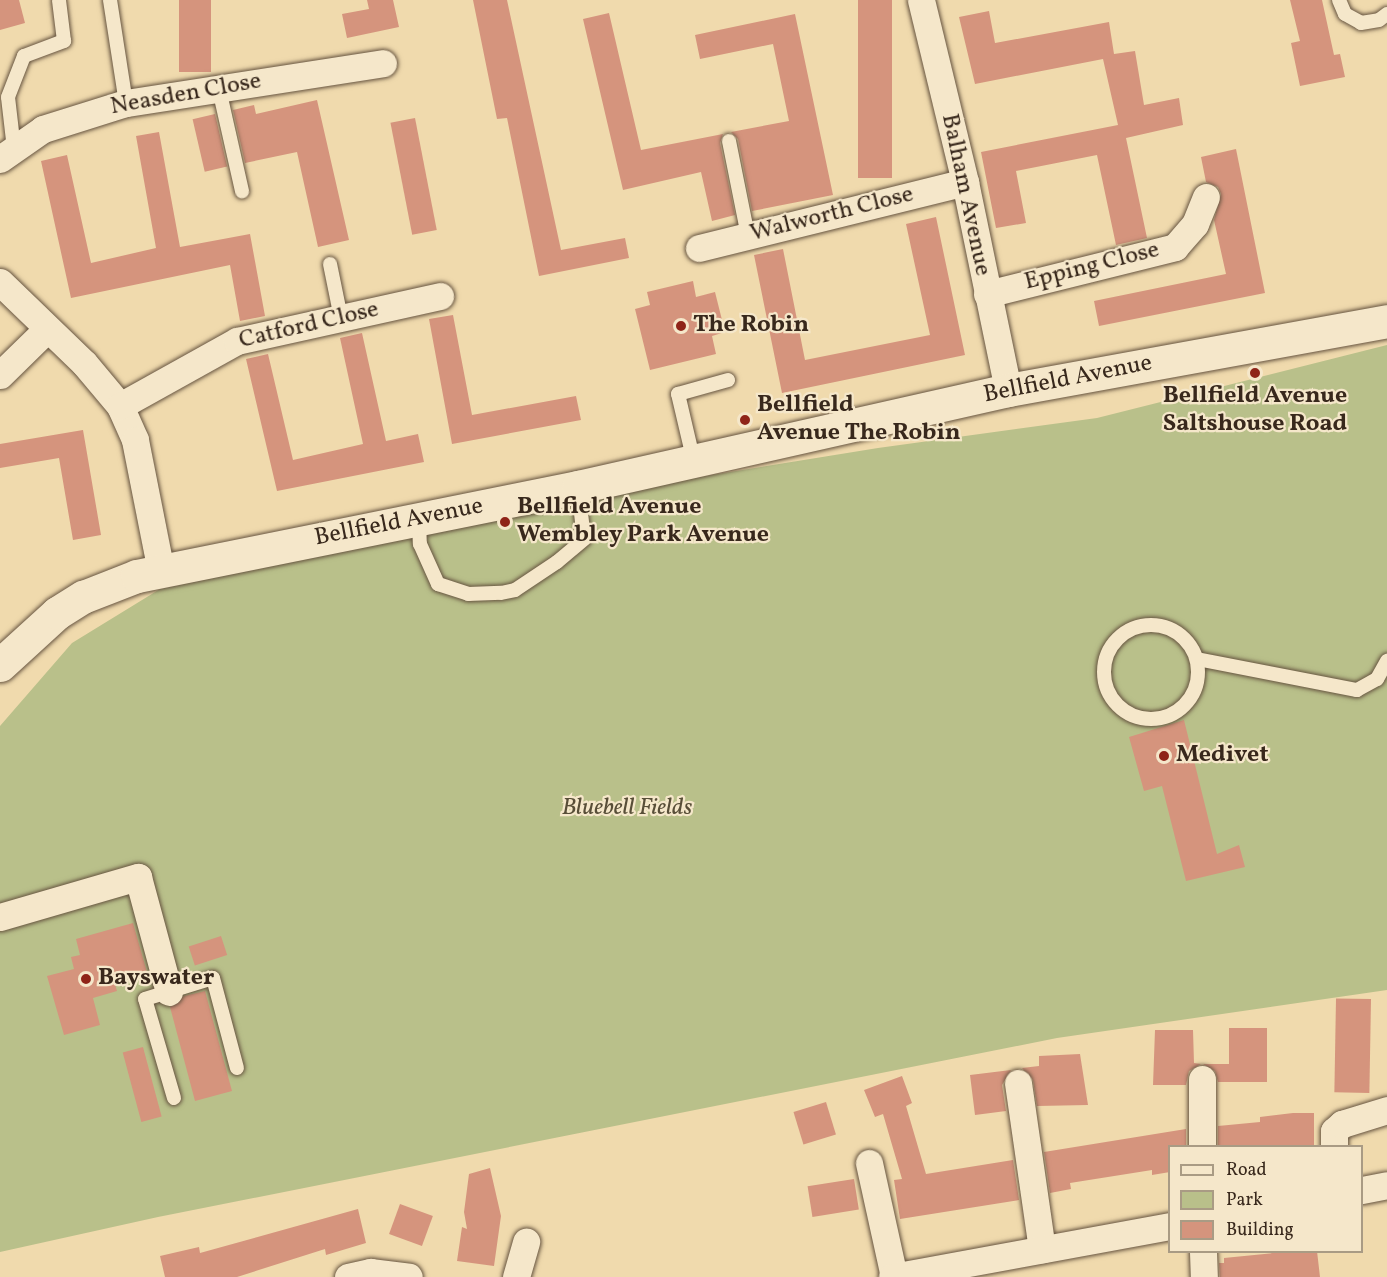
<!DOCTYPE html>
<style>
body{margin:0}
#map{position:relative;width:1387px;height:1277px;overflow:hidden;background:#f0daad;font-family:Vollkorn,serif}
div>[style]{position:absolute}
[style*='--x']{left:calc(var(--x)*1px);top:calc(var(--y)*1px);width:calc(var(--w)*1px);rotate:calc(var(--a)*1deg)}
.green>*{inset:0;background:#b9c08a}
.building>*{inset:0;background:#d5947d;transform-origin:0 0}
.roads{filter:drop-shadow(0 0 2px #665440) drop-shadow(0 0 2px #665440)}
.service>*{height:14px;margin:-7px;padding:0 7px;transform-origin:7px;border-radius:7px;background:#f5e7ca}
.service>.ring{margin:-7px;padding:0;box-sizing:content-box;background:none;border:14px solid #f5e7ca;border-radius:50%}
.minor>*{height:27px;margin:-13.5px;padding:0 13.5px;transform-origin:13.5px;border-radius:13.5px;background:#f5e7ca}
.tertiary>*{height:33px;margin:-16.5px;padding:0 16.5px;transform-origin:16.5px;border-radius:16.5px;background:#f5e7ca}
.dots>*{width:16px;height:16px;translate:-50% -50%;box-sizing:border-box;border:3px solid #f5e7ca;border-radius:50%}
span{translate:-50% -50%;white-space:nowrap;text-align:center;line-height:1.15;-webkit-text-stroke:4.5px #f5e7ca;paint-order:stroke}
.street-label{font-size:24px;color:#38281c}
.poi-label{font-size:24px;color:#38281c;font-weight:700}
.left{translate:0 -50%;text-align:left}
.park-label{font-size:24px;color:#584e38;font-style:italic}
.legend{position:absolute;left:1168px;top:1145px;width:195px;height:108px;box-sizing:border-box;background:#f5e7ca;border:2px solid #a99b84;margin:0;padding:8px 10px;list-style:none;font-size:18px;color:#38281c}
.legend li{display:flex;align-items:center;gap:12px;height:30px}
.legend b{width:30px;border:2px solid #a99b84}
</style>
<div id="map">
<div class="green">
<i style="clip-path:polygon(1387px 345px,1387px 990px,1057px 1038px,158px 1217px,0 1252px,0 726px,72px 643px,160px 589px,668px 482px,878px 448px,1097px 418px)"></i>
</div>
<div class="building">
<i style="clip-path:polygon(0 0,19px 0,25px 23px,0 30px)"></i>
<i style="left:179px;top:0;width:32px;height:72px"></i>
<i style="clip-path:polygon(367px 0,393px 0,399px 27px,347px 38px,342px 14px,369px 9px)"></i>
<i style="clip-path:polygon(473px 0,507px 0,561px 250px,625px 238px,629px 258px,539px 276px,507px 118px,497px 119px)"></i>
<i style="left:858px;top:0;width:34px;height:178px"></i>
<i style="clip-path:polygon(1290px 0,1322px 0,1334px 55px,1340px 54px,1345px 77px,1300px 86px,1291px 43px,1300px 41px)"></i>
<i style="clip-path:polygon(989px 11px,995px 43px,1109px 22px,1114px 54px,1135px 51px,1144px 105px,1179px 98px,1183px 125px,1126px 138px,1147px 238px,1116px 245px,1097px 155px,1016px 171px,1026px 223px,996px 228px,981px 152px,1118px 125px,1103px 59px,975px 84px,959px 17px)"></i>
<i style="clip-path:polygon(609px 13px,641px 150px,723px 134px,720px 143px,735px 215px,712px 221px,701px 172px,623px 190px,583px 19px)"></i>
<i style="clip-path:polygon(795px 14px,833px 195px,752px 211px,738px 139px,731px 132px,789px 121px,773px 44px,700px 59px,695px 35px)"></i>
<i style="clip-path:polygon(317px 100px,349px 240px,318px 247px,297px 152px,245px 163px,233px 110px,254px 105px,256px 114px)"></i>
<i style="left:215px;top:114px;width:54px;height:23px;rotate:77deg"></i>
<i style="left:415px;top:118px;width:114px;height:25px;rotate:79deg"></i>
<i style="clip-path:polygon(159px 132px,180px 247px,250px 234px,265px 316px,240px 321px,230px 265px,71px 298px,41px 161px,67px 155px,91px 263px,156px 248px,136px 136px)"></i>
<i style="clip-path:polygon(1236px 149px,1265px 293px,1099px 326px,1094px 301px,1226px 274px,1214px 220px,1221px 194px,1218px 187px,1206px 182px,1201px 157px)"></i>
<i style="clip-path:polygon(936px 217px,965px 355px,782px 393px,754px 255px,783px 249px,805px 360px,930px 335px,906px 224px)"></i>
<i style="clip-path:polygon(693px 281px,696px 297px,715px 292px,725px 332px,712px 336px,716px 354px,650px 370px,635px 309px,650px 305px,647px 292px)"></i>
<i style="clip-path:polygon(453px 315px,472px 415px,576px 396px,581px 420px,452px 444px,429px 319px)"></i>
<i style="clip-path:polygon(362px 333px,386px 441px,418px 434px,424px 462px,277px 491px,246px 359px,268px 354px,293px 460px,363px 444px,340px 338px)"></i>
<i style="clip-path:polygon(83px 430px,101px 535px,73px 540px,59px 458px,0 468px,0 444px)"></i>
<i style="clip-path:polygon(1184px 720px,1217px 854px,1239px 845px,1245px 867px,1186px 881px,1162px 786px,1144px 791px,1129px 737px)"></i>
<i style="clip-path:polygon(133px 923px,147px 972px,114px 981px,117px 991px,93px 998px,100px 1025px,64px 1035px,47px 976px,74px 969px,71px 957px,80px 955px,76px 939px)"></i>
<i style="left:221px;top:936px;width:20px;height:34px;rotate:72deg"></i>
<i style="clip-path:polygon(205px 991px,232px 1091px,195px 1101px,170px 1007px,184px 996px)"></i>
<i style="left:1371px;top:999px;width:94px;height:35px;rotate:91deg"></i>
<i style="clip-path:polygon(1229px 1028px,1267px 1028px,1267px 1082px,1218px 1082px,1215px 1071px,1203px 1064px,1229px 1064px)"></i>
<i style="clip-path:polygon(1155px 1030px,1193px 1030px,1194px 1063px,1201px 1064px,1189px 1071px,1186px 1085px,1153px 1085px)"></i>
<i style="left:143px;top:1047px;width:72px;height:21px;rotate:75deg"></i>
<i style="clip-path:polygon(1080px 1054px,1088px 1105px,1037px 1106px,1033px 1080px,1022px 1068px,1039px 1066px,1039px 1056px)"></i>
<i style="clip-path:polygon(1011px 1070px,1002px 1085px,1006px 1111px,975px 1115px,970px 1075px)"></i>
<i style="clip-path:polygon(902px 1076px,912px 1103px,906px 1106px,926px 1174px,1013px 1160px,1019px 1200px,900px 1219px,894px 1180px,902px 1179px,883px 1114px,875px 1117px,864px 1090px)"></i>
<i style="left:826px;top:1102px;width:34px;height:34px;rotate:73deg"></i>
<i style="clip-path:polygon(1293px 1113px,1314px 1113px,1314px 1146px,1218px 1146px,1218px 1126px,1260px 1122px,1260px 1117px)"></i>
<i style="clip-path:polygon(1186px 1129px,1186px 1146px,1170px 1146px,1170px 1172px,1152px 1175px,1152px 1170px,1070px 1183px,1071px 1189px,1050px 1193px,1044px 1152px)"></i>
<i style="clip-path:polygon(490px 1168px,501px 1216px,494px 1266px,457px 1261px,462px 1227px,467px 1229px,464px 1212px,469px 1174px)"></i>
<i style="left:854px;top:1179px;width:31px;height:47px;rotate:81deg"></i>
<i style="left:400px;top:1204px;width:35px;height:32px;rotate:20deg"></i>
<i style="clip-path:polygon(358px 1209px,366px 1243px,326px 1255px,325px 1249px,237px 1277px,165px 1277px,160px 1256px,199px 1247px,200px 1253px)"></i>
<i style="clip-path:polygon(1293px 1251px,1317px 1251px,1320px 1277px,1220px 1277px,1219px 1263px,1224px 1263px,1224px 1258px)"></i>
</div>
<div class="roads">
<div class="service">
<i style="--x:110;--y:0;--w:104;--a:81.2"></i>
<i style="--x:1339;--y:0;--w:15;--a:67"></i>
<i style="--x:1345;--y:14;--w:18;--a:29"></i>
<i style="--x:1361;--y:23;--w:18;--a:-9"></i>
<i style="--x:1379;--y:20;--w:10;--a:-37"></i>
<i style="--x:219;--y:89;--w:105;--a:77.3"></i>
<i style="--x:729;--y:141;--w:97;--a:78.7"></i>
<i style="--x:14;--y:149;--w:52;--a:-96.6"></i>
<i style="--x:8;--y:97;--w:44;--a:-68.7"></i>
<i style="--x:24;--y:56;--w:43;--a:-20.6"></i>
<i style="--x:64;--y:41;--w:41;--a:-97"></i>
<i style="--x:330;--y:264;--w:55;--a:78.5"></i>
<i style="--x:694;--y:462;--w:70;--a:-103.2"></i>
<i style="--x:678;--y:394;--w:52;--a:-15.6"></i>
<i style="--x:419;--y:520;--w:24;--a:88"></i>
<i style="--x:420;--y:544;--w:44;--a:65.8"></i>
<i style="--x:438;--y:584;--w:32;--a:18"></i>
<i style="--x:468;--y:594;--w:33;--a:-2"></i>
<i style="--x:501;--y:593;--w:14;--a:-12"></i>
<i style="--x:515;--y:590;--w:50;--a:-33.7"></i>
<i style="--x:557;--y:562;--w:35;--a:-40"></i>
<i style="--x:584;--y:539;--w:52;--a:-96.6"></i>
<i class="ring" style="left:1104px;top:625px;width:80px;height:80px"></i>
<i style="--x:1197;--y:659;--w:163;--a:11"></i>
<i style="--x:1357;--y:690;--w:23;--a:-29"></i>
<i style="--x:1377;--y:679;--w:21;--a:-61"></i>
<i style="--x:174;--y:1098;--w:103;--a:-106.3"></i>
<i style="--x:145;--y:999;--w:71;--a:-17.2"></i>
<i style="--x:213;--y:978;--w:93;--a:75.1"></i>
</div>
<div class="minor">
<i style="--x:921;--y:0;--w:187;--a:76.4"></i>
<i style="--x:965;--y:182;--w:212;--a:78.3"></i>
<i style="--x:0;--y:159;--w:52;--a:-34.9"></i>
<i style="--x:43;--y:129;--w:87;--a:-17.4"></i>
<i style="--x:126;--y:103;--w:260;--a:-8.8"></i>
<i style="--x:699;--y:248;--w:274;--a:-13.9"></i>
<i style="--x:0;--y:282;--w:117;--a:44"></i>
<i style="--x:84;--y:363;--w:56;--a:50.1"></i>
<i style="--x:120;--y:406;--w:37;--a:66"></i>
<i style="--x:135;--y:440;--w:134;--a:78.8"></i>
<i style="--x:987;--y:294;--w:194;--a:-14"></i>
<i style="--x:1175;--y:247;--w:30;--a:-49"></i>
<i style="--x:1195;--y:224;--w:29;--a:-68"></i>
<i style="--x:0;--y:375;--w:66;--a:-44.4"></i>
<i style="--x:120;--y:406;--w:134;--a:-29.1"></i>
<i style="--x:237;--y:341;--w:208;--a:-12.5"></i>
<i style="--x:0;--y:917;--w:144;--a:-16.2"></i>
<i style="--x:138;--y:877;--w:119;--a:74.9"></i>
<i style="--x:1202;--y:1079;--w:67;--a:90"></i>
<i style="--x:1018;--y:1083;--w:168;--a:81.8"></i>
<i style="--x:1334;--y:1146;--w:15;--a:-90"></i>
<i style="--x:1334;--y:1131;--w:11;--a:-41"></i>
<i style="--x:1342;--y:1124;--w:47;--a:-17.3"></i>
<i style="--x:869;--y:1163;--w:117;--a:77.6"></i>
<i style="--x:1362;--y:1190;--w:25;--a:-11"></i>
<i style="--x:1203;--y:1252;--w:25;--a:88"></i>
<i style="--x:348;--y:1277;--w:23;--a:-13"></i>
<i style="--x:370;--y:1272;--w:39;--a:7"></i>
<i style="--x:516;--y:1277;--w:37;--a:-74"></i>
<i style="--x:892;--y:1277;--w:283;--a:-10.4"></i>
</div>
<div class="tertiary">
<i style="--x:0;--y:665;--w:77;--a:-42.4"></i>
<i style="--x:57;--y:613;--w:31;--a:-32"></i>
<i style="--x:83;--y:597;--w:58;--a:-21.3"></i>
<i style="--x:137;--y:576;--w:450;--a:-11.4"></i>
<i style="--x:578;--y:487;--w:441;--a:-12.7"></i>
<i style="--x:1008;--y:390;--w:385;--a:-10.3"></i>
</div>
</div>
<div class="dots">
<i style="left:681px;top:326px;background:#8f2418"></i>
<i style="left:1255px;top:373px;background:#8f2418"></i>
<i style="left:745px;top:420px;background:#8f2418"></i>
<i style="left:505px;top:522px;background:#8f2418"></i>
<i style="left:1164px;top:756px;background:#8f2418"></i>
<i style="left:86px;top:979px;background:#8f2418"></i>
</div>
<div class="street-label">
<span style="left:186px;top:95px;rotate:-10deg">Neasden Close</span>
<span style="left:965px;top:195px;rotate:78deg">Balham Avenue</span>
<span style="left:832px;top:215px;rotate:-14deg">Walworth Close</span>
<span style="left:1092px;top:267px;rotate:-14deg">Epping Close</span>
<span style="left:309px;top:326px;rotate:-13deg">Catford Close</span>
<span style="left:1068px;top:380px;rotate:-11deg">Bellfield Avenue</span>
<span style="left:399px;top:523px;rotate:-11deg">Bellfield Avenue</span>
</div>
<div class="poi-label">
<span class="left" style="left:693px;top:326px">The Robin</span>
<span style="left:1255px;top:411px">Bellfield Avenue<br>Saltshouse Road</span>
<span class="left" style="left:757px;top:420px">Bellfield<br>Avenue The Robin</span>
<span class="left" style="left:517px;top:522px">Bellfield Avenue<br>Wembley Park Avenue</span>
<span class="left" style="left:1176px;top:756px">Medivet</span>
<span class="left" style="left:98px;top:979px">Bayswater</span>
</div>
<div class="park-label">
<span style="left:627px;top:809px">Bluebell Fields</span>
</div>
<ul class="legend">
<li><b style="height:8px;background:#f5e7ca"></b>Road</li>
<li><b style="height:16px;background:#b9c08a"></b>Park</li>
<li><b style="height:16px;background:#d5947d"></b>Building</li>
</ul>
</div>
